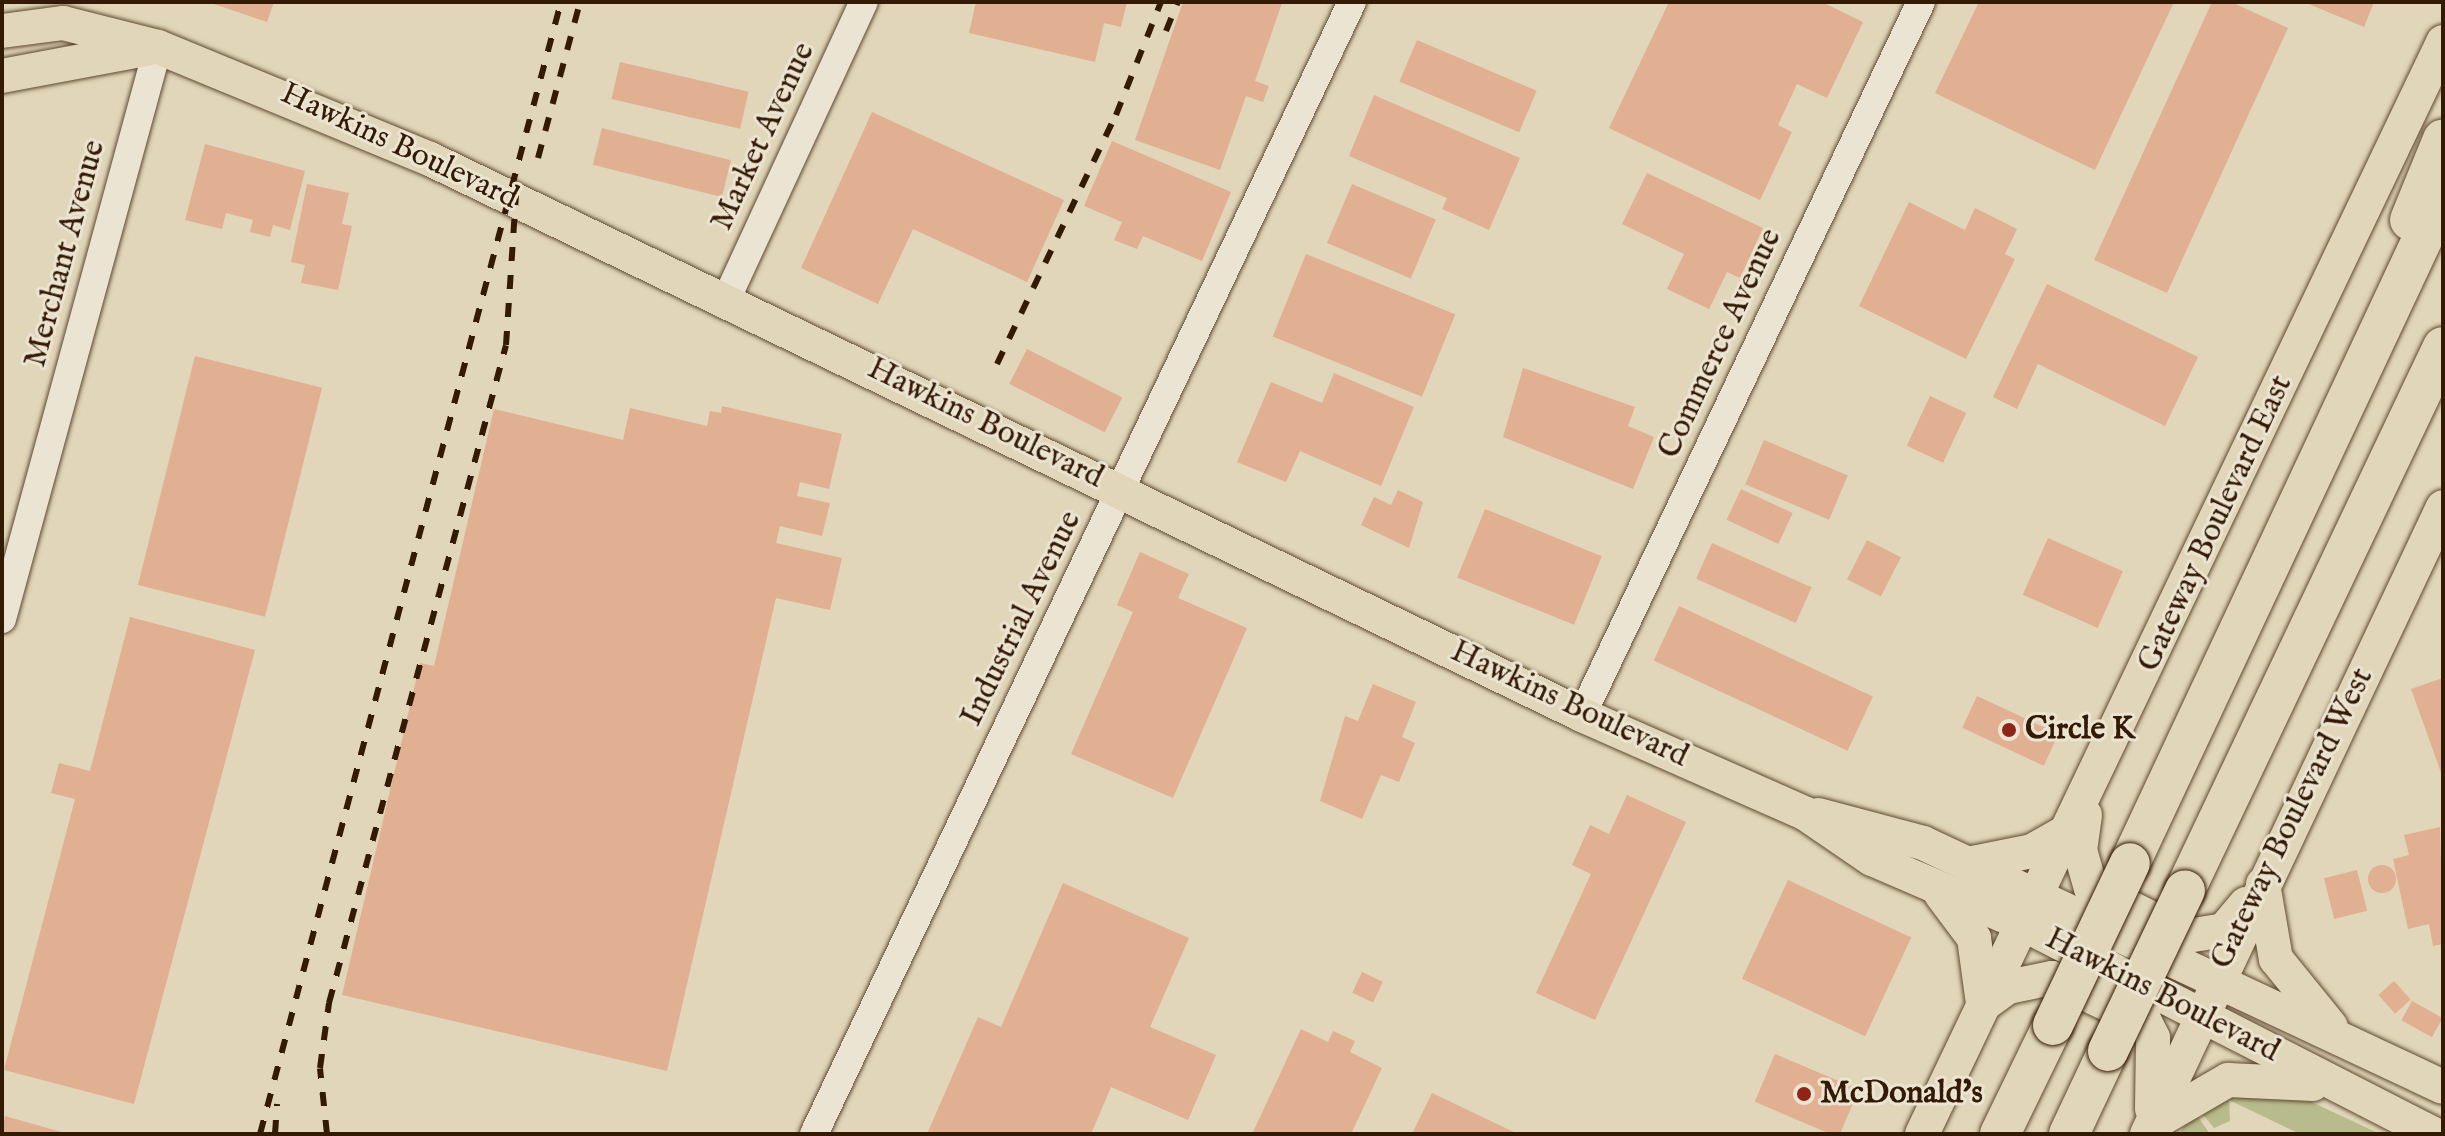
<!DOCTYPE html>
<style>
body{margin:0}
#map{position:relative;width:2445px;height:1136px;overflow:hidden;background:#e1d6b9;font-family:"IM FELL English",serif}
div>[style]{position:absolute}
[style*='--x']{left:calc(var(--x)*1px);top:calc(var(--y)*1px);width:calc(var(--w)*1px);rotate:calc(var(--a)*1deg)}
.green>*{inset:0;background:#b8bc8c}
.building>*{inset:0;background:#e1af92;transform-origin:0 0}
.round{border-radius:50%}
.roads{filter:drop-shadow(0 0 2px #5e4931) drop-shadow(0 0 2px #5e4931)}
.minor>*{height:28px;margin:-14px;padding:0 14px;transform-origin:14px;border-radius:14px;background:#ece4d2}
.major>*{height:34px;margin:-17px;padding:0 17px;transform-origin:17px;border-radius:17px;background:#e1d6b9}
.highway>*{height:40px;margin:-20px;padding:0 20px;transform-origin:20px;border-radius:20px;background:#e1d6b9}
.rail>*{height:6px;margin-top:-3px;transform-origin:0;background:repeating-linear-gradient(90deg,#331a04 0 14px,transparent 0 28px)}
.bridges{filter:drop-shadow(0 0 2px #331a04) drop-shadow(0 0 2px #331a04)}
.highway-bridge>*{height:40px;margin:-20px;padding:0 20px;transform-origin:20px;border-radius:20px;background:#e1d6b9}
.dots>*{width:22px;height:22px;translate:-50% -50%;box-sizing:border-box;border:4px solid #ece4d2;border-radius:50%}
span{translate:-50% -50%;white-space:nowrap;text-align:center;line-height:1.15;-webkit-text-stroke:6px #ece4d2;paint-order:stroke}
.street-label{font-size:32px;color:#331a04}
.poi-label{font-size:32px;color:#331a04;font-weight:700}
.left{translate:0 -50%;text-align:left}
.frame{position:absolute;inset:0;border:4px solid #331a04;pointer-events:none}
</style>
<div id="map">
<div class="green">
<i style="clip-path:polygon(2223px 1097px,2301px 1097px,2380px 1134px,2300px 1134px,2229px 1100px,2230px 1121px,2214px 1128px,2200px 1111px)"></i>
<i style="clip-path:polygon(2196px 1114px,2210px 1134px,2179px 1134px,2186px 1123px)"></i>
</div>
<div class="building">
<i style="clip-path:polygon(208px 2px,274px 2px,267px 22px)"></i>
<i style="clip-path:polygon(976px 2px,1127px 2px,1121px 27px,1104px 23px,1095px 62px,969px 33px)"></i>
<i style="clip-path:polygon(1183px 2px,1282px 3px,1255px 81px,1269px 86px,1263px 102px,1246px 96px,1220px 170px,1135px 140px)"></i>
<i style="clip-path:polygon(1669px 2px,1822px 2px,1863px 22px,1827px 98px,1797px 84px,1778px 125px,1792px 132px,1760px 200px,1609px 128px)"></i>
<i style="clip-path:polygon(1979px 2px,2174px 2px,2095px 170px,1935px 93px)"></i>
<i style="clip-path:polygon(2212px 2px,2231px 2px,2288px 28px,2167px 293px,2094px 260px)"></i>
<i style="clip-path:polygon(2304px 2px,2374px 2px,2364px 27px)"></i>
<i style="left:1417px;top:40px;width:130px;height:45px;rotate:23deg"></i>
<i style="left:620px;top:62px;width:132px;height:38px;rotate:13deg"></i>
<i style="clip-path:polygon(1374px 95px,1520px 158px,1489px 230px,1442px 209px,1447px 198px,1349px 156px)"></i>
<i style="clip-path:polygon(872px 112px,1064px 200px,1027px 282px,913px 229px,878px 304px,801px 268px)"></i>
<i style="left:602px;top:128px;width:133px;height:38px;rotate:14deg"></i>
<i style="clip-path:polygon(1112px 141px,1231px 192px,1202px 261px,1143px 236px,1137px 249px,1114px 240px,1122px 222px,1084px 206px)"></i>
<i style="clip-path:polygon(205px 144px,305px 171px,290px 230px,273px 225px,270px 237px,250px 232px,253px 220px,226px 213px,222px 229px,185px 220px)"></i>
<i style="clip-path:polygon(1647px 173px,1763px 228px,1740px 278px,1727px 272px,1709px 309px,1667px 289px,1684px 254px,1622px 224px)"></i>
<i style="clip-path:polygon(307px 184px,349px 193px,342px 224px,352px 226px,338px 290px,301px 283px,305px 265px,291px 262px)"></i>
<i style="left:1352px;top:184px;width:91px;height:64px;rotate:23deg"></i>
<i style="clip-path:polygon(1909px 202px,1965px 230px,1975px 208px,2017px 229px,2005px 254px,2015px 259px,1966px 359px,1859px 306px)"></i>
<i style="left:1306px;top:254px;width:161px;height:89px;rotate:22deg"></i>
<i style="clip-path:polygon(2047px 284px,2198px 357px,2165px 426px,2038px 364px,2017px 409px,1993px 397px)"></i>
<i style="left:1027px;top:349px;width:107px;height:39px;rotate:27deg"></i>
<i style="left:195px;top:356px;width:131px;height:236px;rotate:14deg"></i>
<i style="clip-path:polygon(1523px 368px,1635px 407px,1628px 426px,1654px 437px,1633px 489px,1503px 437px)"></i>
<i style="clip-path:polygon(1334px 373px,1414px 407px,1381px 486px,1300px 451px,1286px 482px,1237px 462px,1271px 382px,1322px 403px)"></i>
<i style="left:1930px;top:396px;width:40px;height:55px;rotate:25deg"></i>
<i style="clip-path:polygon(722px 406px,842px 434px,829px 489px,800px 482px,797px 496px,830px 503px,822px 536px,780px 526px,776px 543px,842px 558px,830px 610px,776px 598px,667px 1071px,342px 995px,420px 663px,434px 666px,494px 409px,623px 440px,630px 408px,707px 426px,710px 411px,721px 413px)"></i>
<i style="left:1764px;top:440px;width:91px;height:48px;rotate:23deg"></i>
<i style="left:1741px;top:489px;width:57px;height:34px;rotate:25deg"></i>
<i style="clip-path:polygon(1398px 490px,1423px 502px,1409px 548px,1361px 525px,1374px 497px,1391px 505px)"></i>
<i style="left:1485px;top:509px;width:126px;height:74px;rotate:22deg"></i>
<i style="left:2048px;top:538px;width:82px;height:62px;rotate:24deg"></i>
<i style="left:1867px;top:540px;width:38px;height:44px;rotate:27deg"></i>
<i style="left:1712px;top:543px;width:109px;height:39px;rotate:24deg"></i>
<i style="clip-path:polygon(1140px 552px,1189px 574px,1178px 598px,1247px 628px,1173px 798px,1071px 754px,1133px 612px,1117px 605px)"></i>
<i style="left:1679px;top:606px;width:214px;height:60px;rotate:25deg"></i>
<i style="clip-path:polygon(130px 617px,255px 650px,134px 1104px,4px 1070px,75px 799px,51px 793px,59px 763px,90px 771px)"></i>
<i style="clip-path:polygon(2443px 678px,2443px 778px,2411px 689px)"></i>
<i style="clip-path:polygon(1373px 684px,1416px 702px,1402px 737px,1415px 743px,1399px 782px,1381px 775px,1362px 819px,1320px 801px,1345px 716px,1358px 721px)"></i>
<i style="left:1977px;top:696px;width:90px;height:35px;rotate:25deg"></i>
<i style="clip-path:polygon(1627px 795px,1686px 822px,1595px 1020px,1536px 993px,1591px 874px,1572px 865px,1590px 825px,1609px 834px)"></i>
<i style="clip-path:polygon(2440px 827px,2443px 944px,2433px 946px,2429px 924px,2408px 929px,2393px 859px,2409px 855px,2404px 835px)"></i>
<i class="round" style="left:2368px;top:865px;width:28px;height:28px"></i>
<i style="left:2357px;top:870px;width:42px;height:34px;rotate:76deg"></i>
<i style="left:1788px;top:880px;width:136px;height:109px;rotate:25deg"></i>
<i style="clip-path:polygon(1063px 883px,1189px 938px,1150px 1027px,1216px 1055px,1188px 1120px,1111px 1087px,1091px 1134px,927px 1134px,978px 1017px,1001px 1027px)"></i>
<i style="left:1362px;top:972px;width:23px;height:23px;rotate:25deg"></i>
<i style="left:2394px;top:981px;width:25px;height:21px;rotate:48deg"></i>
<i style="left:2412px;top:1001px;width:35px;height:22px;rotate:29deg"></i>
<i style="clip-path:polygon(1301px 1029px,1328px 1042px,1333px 1031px,1355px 1041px,1350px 1052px,1382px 1068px,1351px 1134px,1252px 1134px)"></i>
<i style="left:1775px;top:1054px;width:91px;height:52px;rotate:23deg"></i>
<i style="clip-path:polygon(1432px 1093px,1518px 1134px,1412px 1134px)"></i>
<i style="clip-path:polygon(5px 1116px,65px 1133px,65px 1134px,2px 1134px)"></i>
</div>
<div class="roads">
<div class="minor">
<i style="--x:726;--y:300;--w:328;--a:-65.2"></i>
<i style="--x:2;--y:619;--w:593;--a:-74.74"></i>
<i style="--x:1582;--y:715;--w:789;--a:-64.57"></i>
<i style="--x:814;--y:1134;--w:1253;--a:-64.58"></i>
</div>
<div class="major">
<i style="--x:2;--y:31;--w:62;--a:-7.5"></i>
<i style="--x:63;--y:23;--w:98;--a:14.2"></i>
<i style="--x:158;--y:47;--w:294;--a:22.4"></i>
<i style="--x:430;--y:159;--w:1279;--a:25.76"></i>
<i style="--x:1582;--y:715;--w:245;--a:23.8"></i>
<i style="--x:1806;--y:814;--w:80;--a:34.3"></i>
<i style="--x:1872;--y:859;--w:164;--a:23.3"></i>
<i style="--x:2023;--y:924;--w:462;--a:27.1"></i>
<i style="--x:2;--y:76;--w:147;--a:-10.6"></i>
<i style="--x:1818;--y:815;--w:109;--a:14.9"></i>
<i style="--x:1923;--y:843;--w:574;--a:25.14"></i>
<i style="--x:2085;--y:815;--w:35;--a:98"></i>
<i style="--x:2080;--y:850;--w:40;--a:74"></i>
<i style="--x:2091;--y:888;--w:107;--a:26.6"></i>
<i style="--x:2187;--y:936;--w:37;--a:-9"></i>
<i style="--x:2224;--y:930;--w:34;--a:-50"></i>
<i style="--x:1968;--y:864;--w:65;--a:-11.5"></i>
<i style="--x:2032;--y:851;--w:45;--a:-29.4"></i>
<i style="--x:2263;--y:884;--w:76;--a:80.2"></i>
<i style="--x:2276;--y:959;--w:87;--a:51"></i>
<i style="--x:1941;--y:894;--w:55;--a:53.1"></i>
<i style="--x:1974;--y:938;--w:67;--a:82.2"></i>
<i style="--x:1983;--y:1005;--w:31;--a:-36"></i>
<i style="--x:2008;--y:987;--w:45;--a:-11.6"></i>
<i style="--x:2052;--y:978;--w:103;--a:25.3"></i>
<i style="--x:2145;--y:1022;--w:18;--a:63"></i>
<i style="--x:2153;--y:1038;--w:71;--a:90.8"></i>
<i style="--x:2154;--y:1123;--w:86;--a:-30.2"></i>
<i style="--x:2228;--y:1080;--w:85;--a:2.7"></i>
<i style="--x:1922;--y:1134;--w:1210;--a:-64.49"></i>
<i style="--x:2147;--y:1134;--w:693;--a:-64.73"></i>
</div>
<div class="highway">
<i style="--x:2410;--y:220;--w:87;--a:-67.8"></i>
<i style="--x:2130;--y:863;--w:738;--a:-64.89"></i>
<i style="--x:2185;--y:890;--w:601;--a:-64.59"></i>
<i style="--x:2000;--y:1134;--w:121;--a:-64.1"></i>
<i style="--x:2069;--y:1134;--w:92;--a:-64.8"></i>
</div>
</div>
<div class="rail">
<i style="--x:1166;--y:31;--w:31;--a:-68"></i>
<i style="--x:538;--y:158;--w:162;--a:-74.9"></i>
<i style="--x:997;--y:364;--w:276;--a:-64.5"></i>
<i style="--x:1116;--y:115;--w:122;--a:-68.3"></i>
<i style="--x:260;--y:1134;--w:1171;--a:-75.11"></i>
<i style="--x:275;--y:1134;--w:30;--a:-86"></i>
<i style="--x:327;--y:1134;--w:66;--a:-96.1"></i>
<i style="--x:320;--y:1068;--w:66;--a:-82.1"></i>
<i style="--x:329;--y:1003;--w:681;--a:-74.94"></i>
<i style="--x:506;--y:345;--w:151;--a:-86.2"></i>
</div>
<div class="bridges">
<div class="highway-bridge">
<i style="--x:2053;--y:1025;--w:179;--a:-64.6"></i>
<i style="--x:2108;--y:1051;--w:178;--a:-64.4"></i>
</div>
</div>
<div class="dots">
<i style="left:2009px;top:730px;background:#8f2418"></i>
<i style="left:1804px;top:1094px;background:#8f2418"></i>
</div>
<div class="street-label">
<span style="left:764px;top:137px;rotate:-65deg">Market Avenue</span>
<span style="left:399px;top:147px;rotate:25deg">Hawkins Boulevard</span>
<span style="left:66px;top:254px;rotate:-75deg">Merchant Avenue</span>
<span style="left:1721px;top:344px;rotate:-65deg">Commerce Avenue</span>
<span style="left:985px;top:424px;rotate:26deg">Hawkins Boulevard</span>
<span style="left:2216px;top:524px;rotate:-65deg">Gateway Boulevard East</span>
<span style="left:1022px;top:619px;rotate:-64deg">Industrial Avenue</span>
<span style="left:1569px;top:705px;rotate:25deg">Hawkins Boulevard</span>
<span style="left:2293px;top:819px;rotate:-64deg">Gateway Boulevard West</span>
<span style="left:2162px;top:996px;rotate:27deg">Hawkins Boulevard</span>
</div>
<div class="poi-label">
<span class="left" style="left:2025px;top:730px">Circle K</span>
<span class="left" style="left:1820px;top:1094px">McDonald's</span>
</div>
<div class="frame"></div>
</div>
